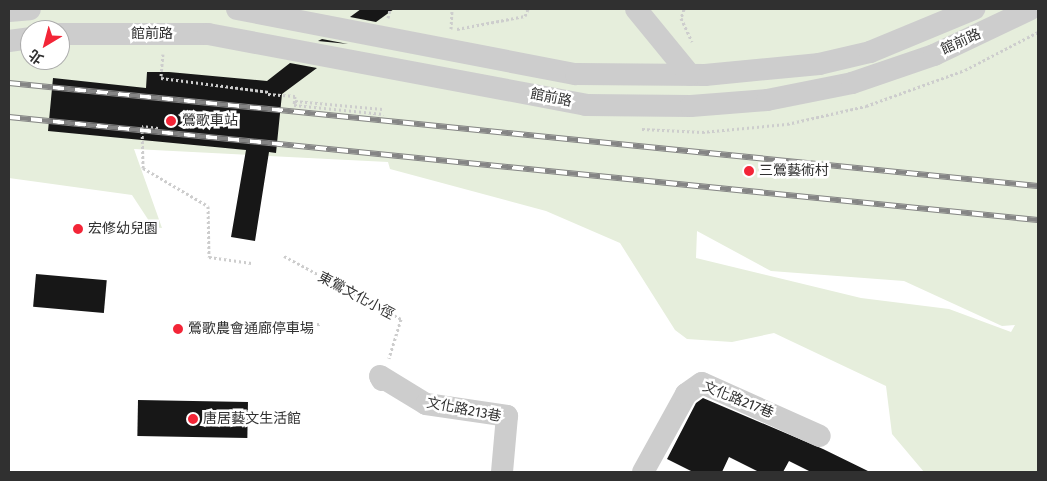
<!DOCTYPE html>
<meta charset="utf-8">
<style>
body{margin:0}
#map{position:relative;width:1047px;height:481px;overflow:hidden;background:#fff;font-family:"Fira Sans","Noto Sans TC",sans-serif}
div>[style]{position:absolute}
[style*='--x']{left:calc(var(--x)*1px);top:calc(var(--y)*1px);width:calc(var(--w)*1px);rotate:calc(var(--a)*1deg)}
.green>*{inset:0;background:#e6eedc}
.building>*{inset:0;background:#171717;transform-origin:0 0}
.path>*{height:3px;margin-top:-1.5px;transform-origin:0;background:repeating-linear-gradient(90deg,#cdcdcd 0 2.5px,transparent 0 5px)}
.minor>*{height:22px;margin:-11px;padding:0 11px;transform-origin:11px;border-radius:11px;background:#cdcdcd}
.rail>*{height:5.5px;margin-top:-2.75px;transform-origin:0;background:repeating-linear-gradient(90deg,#fff 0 11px,#858585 0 22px);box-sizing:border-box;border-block:1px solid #858585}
.dots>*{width:14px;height:14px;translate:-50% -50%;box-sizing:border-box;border:2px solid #fff;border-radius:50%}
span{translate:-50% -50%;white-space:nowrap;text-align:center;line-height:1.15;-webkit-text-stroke:5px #fff;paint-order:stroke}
.street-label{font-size:14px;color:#303030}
.poi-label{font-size:14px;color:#303030}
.left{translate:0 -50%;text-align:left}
.frame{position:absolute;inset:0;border:10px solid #303030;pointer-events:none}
.north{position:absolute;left:20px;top:20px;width:50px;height:50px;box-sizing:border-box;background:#fff;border:1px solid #acacac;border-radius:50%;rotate:217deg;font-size:14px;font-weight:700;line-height:20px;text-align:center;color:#303030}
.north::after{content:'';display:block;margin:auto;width:18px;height:22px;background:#f32537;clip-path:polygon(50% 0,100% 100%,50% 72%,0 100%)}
</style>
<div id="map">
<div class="green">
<i style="clip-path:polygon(evenodd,9px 9px,1038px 9px,1038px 472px,924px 472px,892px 434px,886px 386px,774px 333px,732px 342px,687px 339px,675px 330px,620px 243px,546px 211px,390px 169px,388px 162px,134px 149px,162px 228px,153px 227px,132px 195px,9px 178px,9px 9px,30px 30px,60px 30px,60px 60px,30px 60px,30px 30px,9px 9px,697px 231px,771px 271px,904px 281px,1002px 326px,1015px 325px,1011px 332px,949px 309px,861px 298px,696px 258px,697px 231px)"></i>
</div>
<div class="building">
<i style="clip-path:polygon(361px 9px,394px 9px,376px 22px,350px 17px)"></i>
<i style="clip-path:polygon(322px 39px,348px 44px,318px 41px)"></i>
<i style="clip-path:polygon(290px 63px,317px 68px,282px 94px,276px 153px,269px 152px,255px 241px,231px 237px,246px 150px,48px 131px,53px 78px,146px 88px,147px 72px,169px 72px,267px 81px)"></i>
<i style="left:36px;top:274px;width:71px;height:33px;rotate:5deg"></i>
<i style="clip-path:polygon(703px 398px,823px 449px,870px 472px,811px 472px,789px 461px,783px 472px,759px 472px,729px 457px,722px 472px,693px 472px,667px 459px,696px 403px)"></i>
<i style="left:138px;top:400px;width:110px;height:36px;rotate:1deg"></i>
</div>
<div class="path">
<i style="--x:684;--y:9;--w:9;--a:108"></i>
<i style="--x:681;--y:18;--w:26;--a:65"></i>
<i style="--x:388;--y:18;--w:9;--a:-77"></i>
<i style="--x:451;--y:29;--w:20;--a:-87"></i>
<i style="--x:457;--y:29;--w:69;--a:-10.8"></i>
<i style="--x:525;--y:16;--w:8;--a:-67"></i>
<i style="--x:161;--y:76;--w:22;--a:-85"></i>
<i style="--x:161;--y:78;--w:109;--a:7.4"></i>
<i style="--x:268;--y:94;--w:27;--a:4"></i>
<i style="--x:295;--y:96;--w:9;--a:96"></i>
<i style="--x:294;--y:105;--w:90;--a:5.7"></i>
<i style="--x:295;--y:101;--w:88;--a:5.2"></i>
<i style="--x:158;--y:128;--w:16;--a:-173"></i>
<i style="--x:142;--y:126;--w:42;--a:88.6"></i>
<i style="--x:143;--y:168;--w:75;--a:30.3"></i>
<i style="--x:208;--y:206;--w:51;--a:88.9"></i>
<i style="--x:209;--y:257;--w:43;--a:7.9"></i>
<i style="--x:642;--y:129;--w:60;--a:2.9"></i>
<i style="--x:702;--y:132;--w:85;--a:-5.4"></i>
<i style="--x:787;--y:124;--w:81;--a:-12.8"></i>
<i style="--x:866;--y:106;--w:105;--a:-20"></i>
<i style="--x:965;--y:70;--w:82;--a:-27.5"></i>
<i style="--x:284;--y:256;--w:133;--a:28.3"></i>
<i style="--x:401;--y:319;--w:41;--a:107.1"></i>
<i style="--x:257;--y:325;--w:65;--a:-0.9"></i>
</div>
<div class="minor">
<i style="--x:237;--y:9;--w:345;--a:10.9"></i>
<i style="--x:576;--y:74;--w:129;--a:0.4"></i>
<i style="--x:705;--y:75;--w:115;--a:-5.5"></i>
<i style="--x:819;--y:64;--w:52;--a:-13.2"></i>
<i style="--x:870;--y:52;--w:113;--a:-22.5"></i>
<i style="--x:636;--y:9;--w:85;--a:50.7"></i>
<i style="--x:9;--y:11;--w:21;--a:-5"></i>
<i style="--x:60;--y:34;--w:148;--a:0"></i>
<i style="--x:208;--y:34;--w:385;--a:10.6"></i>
<i style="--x:586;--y:105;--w:105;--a:0.5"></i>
<i style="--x:691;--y:106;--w:76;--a:-4.5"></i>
<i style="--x:767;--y:100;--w:87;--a:-11.3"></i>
<i style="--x:852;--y:83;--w:87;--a:-18.9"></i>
<i style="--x:934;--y:55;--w:107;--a:-25.4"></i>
<i style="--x:9;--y:41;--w:21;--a:-8"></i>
<i style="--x:382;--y:380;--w:4;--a:-117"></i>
<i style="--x:380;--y:376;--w:54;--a:31.3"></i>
<i style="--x:426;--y:404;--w:82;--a:8.4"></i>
<i style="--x:507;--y:416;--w:56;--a:95.1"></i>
<i style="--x:643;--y:472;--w:89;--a:-61.1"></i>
<i style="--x:686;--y:394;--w:19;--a:-35"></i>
<i style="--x:702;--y:383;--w:129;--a:24.2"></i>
</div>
<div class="rail">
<i style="--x:9;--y:83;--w:1034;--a:5.72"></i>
<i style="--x:9;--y:117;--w:1034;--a:5.72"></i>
</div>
<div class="dots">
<i style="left:171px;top:121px;background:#f32537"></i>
<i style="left:749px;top:171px;background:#f32537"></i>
<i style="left:78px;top:229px;background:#f32537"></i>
<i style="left:178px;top:329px;background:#f32537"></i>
<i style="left:193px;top:419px;background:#f32537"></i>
</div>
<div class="street-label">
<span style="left:152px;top:34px">館前路</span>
<span style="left:961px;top:42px;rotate:-24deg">館前路</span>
<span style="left:551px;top:98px;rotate:11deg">館前路</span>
<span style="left:356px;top:296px;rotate:28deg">東鶯文化小徑</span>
<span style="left:738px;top:400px;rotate:22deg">文化路217巷</span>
<span style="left:464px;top:410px;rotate:11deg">文化路213巷</span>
</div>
<div class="poi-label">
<span class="left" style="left:182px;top:121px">鶯歌車站</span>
<span class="left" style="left:759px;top:171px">三鶯藝術村</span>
<span class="left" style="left:88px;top:229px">宏修幼兒園</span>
<span class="left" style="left:188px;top:329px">鶯歌農會通廊停車場</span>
<span class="left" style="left:203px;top:419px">唐居藝文生活館</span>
</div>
<div class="frame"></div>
<div class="north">北</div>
</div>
